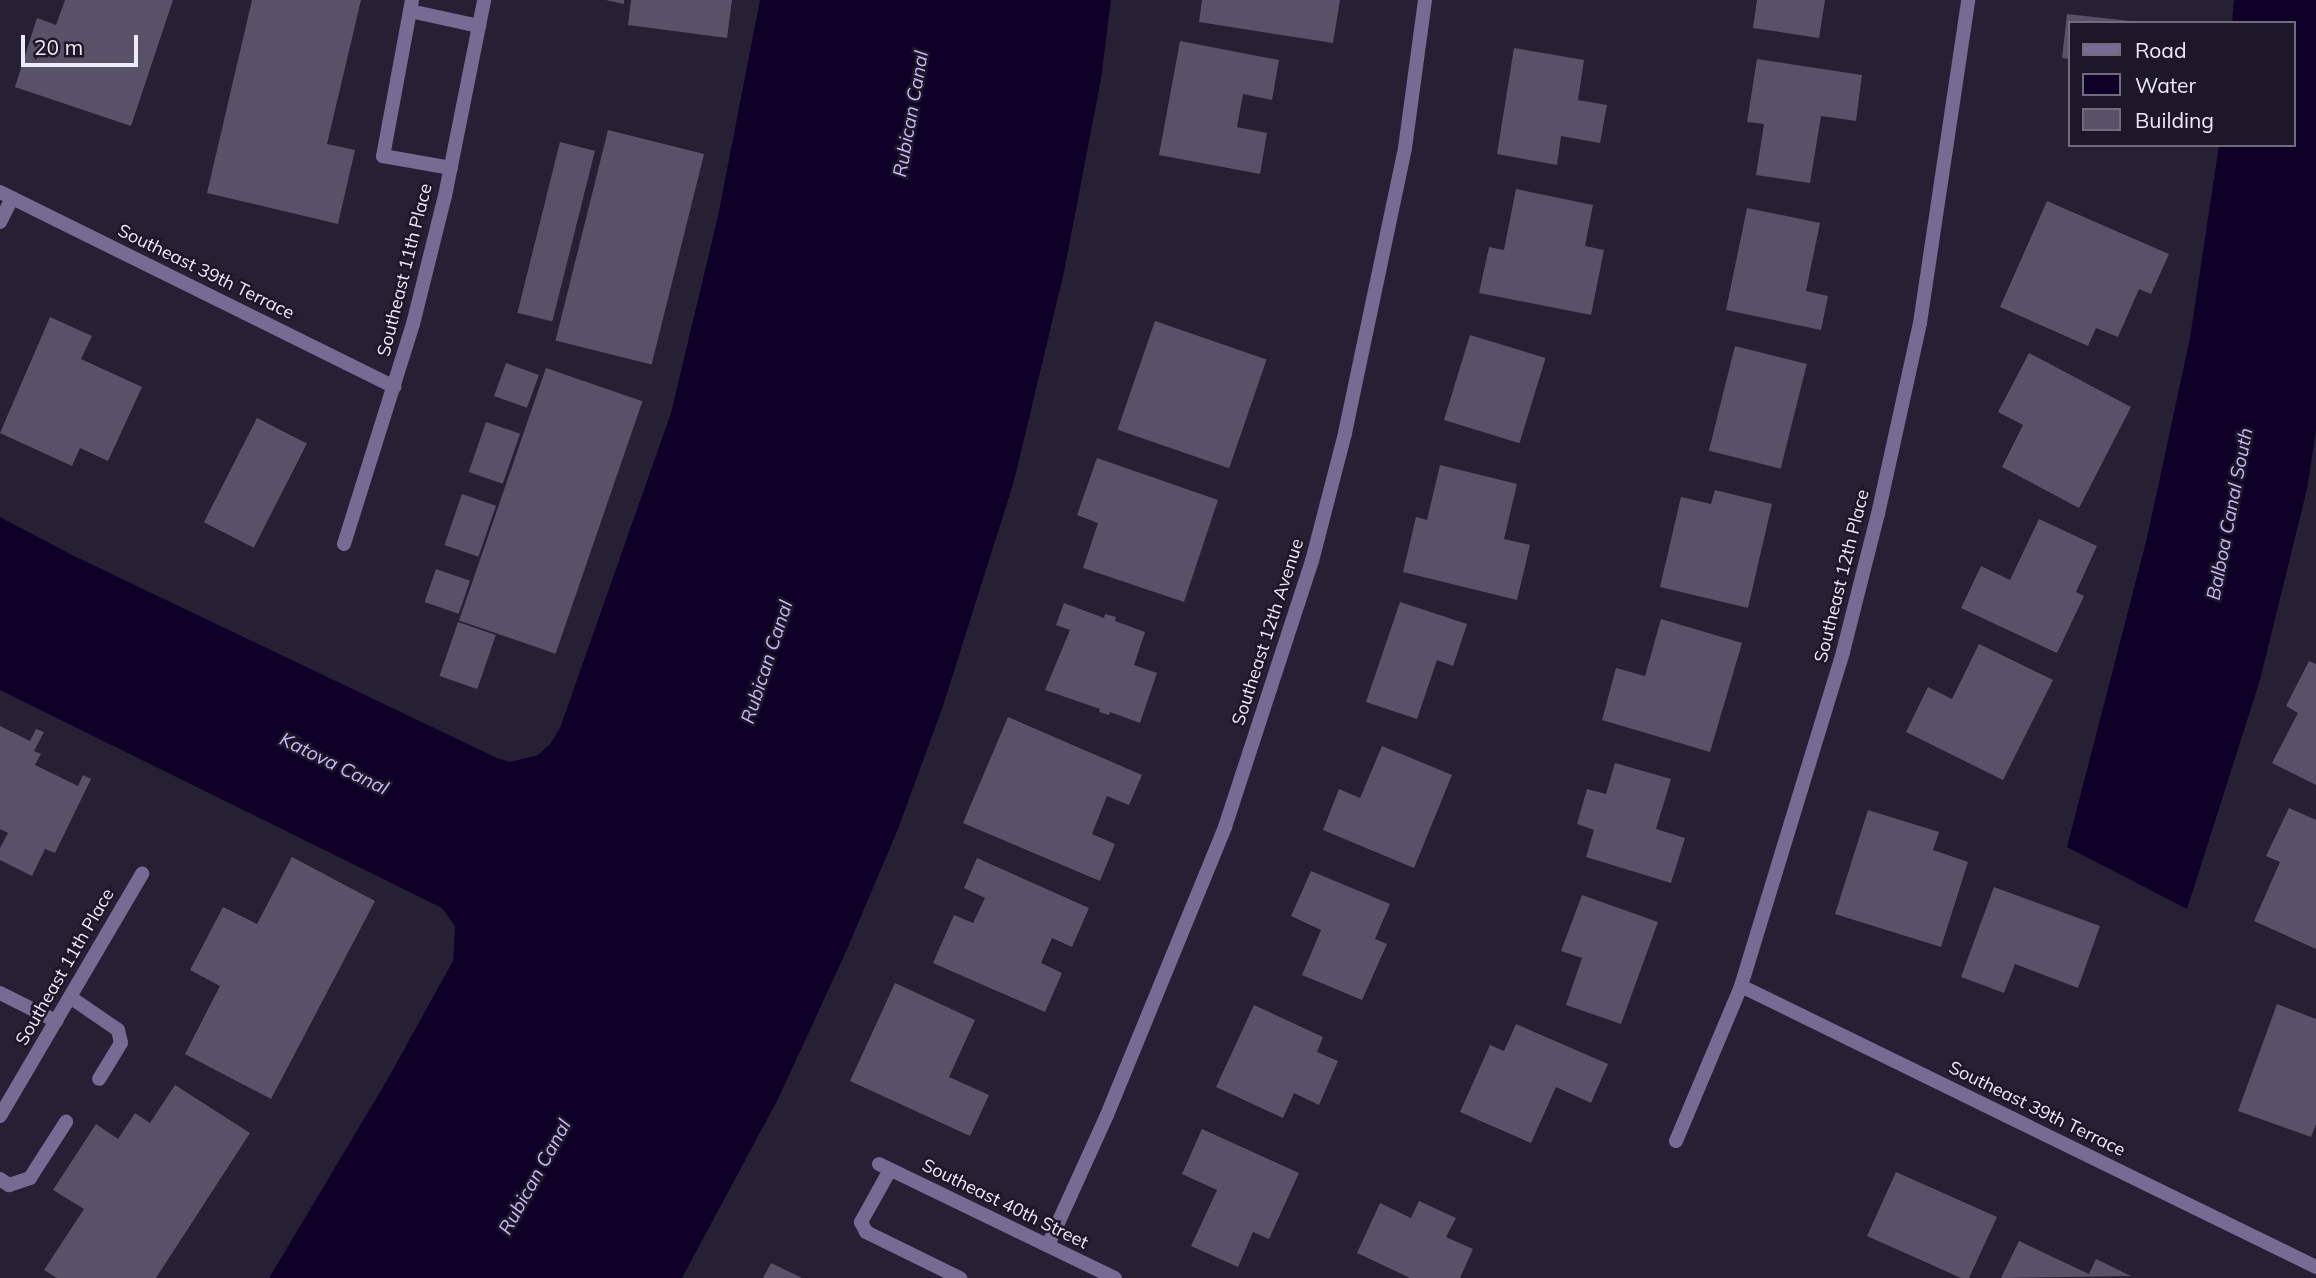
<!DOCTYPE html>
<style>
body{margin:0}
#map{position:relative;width:2316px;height:1278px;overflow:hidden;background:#262034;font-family:Mulish,sans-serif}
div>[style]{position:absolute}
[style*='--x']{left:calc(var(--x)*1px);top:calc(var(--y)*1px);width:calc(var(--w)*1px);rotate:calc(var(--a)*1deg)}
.water>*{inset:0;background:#0f0027}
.building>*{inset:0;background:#575268;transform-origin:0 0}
.service>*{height:14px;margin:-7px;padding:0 7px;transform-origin:7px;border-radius:7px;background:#756b93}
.minor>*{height:14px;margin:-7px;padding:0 7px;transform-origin:7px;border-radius:7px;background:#756b93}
span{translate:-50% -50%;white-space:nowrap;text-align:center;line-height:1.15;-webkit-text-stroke:5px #1c1729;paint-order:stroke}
.street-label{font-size:18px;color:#eeebf8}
.water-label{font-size:19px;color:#c9b9f8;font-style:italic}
.legend{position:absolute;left:2068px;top:21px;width:228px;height:126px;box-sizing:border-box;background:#1c1729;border:2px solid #706c7c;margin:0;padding:9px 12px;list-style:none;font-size:21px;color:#eeebf8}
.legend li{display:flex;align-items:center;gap:14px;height:35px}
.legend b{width:35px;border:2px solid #706c7c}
.scale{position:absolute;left:21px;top:35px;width:117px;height:32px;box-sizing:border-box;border:4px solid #eeebf8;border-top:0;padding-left:9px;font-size:21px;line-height:24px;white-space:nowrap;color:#eeebf8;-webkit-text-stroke:5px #1c1729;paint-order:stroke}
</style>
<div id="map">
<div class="water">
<i style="clip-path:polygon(760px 0,1111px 0,1101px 79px,1064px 272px,1014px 481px,943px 706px,898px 829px,844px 956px,778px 1099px,682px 1278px,269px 1278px,386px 1082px,453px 961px,455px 926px,442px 908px,0 690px,0 517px,72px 555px,497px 758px,510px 762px,538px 755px,551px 743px,560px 728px,671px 413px,718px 216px)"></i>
<i style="clip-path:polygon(2234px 0,2316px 0,2316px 430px,2307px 489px,2260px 680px,2187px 909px,2067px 847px,2147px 538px,2190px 338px,2219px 145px,2293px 145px,2293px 23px,2232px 23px)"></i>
</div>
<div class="building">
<i style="clip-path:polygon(65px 0,173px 0,131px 126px,15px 87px,37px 18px,56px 25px)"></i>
<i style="clip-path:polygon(252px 0,361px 0,327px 144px,355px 150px,338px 224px,207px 193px)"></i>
<i style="clip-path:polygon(606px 0,624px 0,624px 4px)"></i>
<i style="clip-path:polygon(631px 0,732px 0,727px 38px,628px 25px)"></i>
<i style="clip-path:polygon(1202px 0,1340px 0,1333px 43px,1199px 22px)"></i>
<i style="clip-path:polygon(1757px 0,1825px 0,1819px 38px,1753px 28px)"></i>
<i style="clip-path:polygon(2067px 14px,2130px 21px,2130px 23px,2069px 23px,2069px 59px,2062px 58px)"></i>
<i style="clip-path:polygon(1180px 41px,1279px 60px,1272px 100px,1243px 94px,1237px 127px,1267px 133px,1260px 174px,1159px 155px)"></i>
<i style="clip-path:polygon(1514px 48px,1584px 60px,1578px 100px,1607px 105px,1600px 143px,1561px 136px,1557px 165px,1497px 154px)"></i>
<i style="clip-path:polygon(1757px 59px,1862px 75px,1856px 121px,1821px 116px,1810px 183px,1756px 175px,1764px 124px,1747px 122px)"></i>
<i style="left:608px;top:130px;width:99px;height:217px;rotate:14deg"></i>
<i style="left:560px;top:142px;width:36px;height:176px;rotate:14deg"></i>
<i style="clip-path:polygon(1516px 189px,1593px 205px,1585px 246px,1604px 250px,1591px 315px,1479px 293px,1489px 247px,1504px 250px)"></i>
<i style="clip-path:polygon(2047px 201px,2169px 254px,2151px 294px,2139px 289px,2118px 337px,2096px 328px,2088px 346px,2000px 307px)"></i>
<i style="clip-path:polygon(1747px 208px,1820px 223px,1806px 291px,1828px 296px,1821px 330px,1726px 310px)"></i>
<i style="clip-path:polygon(50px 317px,92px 336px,81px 359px,142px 387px,108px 461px,80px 448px,72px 466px,0 433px)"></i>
<i style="left:1155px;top:321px;width:118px;height:115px;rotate:19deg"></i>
<i style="left:1470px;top:335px;width:79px;height:89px;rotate:17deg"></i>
<i style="left:1735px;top:346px;width:74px;height:108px;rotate:14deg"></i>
<i style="clip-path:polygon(2029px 353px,2131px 407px,2079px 508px,2002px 467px,2023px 425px,1998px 412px)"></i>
<i style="left:506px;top:363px;width:35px;height:35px;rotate:20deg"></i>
<i style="left:546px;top:368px;width:102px;height:267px;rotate:19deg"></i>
<i style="left:257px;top:418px;width:56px;height:117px;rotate:27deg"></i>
<i style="left:486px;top:422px;width:36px;height:53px;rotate:19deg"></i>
<i style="clip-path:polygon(1097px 458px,1218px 500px,1184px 602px,1083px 568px,1098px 523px,1077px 515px)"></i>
<i style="clip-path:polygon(1440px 465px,1517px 484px,1504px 539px,1530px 545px,1517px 600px,1403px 572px,1416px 517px,1427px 520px)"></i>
<i style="clip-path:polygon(1715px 490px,1772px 504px,1748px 608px,1660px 587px,1681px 497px,1711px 504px)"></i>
<i style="left:462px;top:494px;width:36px;height:54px;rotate:19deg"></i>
<i style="clip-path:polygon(2039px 519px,2097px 546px,2076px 592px,2084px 596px,2057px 653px,1961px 608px,1981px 566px,2010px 580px)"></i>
<i style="left:436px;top:569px;width:36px;height:35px;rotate:19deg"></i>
<i style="clip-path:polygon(1400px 602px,1467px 624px,1453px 666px,1437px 660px,1417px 719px,1366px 702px)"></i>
<i style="clip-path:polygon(1064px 603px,1104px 618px,1105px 614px,1116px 617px,1115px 621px,1145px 632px,1134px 665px,1157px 673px,1140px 723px,1110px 712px,1109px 715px,1099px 712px,1100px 709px,1045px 690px,1070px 630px,1056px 625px)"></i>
<i style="clip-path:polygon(1661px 619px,1742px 643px,1710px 752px,1602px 720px,1616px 668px,1645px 676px)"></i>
<i style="left:458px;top:622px;width:40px;height:57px;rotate:19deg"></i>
<i style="clip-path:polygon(1979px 644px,2053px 680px,2003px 780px,1906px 732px,1928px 687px,1952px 699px)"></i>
<i style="clip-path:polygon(2309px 661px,2316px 664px,2316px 785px,2272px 763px,2298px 713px,2286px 706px)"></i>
<i style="clip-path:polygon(1008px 717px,1142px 775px,1129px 805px,1107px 796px,1092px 834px,1115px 844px,1100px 881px,963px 823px)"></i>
<i style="clip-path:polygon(0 726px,30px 741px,36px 729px,44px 732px,34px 751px,41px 754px,35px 765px,78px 786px,83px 775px,91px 779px,55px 853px,45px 849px,32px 876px,0 860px,0 848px,8px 833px,0 829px)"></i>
<i style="clip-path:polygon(1382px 746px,1452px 775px,1414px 868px,1323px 830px,1339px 789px,1360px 798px)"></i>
<i style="clip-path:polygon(1615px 763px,1671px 779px,1656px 829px,1685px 838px,1671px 883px,1586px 857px,1594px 830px,1577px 824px,1587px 789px,1606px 794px)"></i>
<i style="clip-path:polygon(2289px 808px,2316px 820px,2316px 949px,2254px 921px,2280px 862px,2266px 856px)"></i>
<i style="clip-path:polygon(1868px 810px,1939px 832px,1933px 850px,1968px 862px,1941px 947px,1835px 914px)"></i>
<i style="clip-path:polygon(292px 857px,375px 901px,271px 1099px,185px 1054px,220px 986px,190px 970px,223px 907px,257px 924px)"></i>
<i style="clip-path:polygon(977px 858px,1089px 908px,1072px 947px,1052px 938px,1041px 963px,1062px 973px,1045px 1012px,933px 963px,954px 915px,973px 923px,985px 898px,964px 888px)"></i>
<i style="clip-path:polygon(1311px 871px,1390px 904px,1375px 939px,1387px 944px,1362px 1000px,1302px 975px,1321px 930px,1291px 916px)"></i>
<i style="clip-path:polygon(1994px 887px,2100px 926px,2078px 988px,2015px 964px,2004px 993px,1961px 977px)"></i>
<i style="clip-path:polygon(1582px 895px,1658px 922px,1621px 1024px,1566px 1005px,1582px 958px,1561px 951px)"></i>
<i style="clip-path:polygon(895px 983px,975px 1020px,949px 1077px,989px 1095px,970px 1136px,850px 1081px)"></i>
<i style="clip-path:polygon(2277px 1004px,2316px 1019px,2316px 1124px,2311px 1137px,2238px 1111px)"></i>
<i style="clip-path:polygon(1254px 1005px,1323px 1037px,1317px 1052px,1338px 1061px,1319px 1105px,1294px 1093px,1283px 1118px,1216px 1087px)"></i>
<i style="clip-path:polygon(1516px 1024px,1608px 1064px,1591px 1103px,1556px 1087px,1531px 1143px,1460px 1112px,1490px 1045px,1504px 1051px)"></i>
<i style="clip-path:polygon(175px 1085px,250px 1133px,156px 1278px,57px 1278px,44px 1270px,84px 1209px,53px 1190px,96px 1124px,118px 1139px,135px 1113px,150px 1123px)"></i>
<i style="clip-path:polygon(1202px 1129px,1299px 1173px,1269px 1239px,1253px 1232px,1238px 1267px,1191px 1246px,1217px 1190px,1182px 1174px)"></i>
<i style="clip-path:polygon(1896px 1172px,1997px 1217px,1969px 1278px,1961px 1278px,1867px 1236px)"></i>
<i style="clip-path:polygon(1419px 1201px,1456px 1218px,1446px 1237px,1473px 1249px,1460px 1278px,1410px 1278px,1357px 1253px,1380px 1203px,1411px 1218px)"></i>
<i style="clip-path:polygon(2019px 1241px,2089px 1274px,2096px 1259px,2131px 1276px,2001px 1278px)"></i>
<i style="clip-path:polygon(771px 1263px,802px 1278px,763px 1278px)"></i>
</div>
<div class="service">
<i style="--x:412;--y:0;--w:159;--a:100.5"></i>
<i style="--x:383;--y:156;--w:69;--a:10"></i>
<i style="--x:410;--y:11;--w:71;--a:12.3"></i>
<i style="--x:0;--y:222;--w:27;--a:-63"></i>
<i style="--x:70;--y:997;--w:58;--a:34.5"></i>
<i style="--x:118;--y:1030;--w:13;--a:77"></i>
<i style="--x:121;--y:1043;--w:42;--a:121.4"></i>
<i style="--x:890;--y:1170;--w:60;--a:119.1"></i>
<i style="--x:861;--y:1222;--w:11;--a:63"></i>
<i style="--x:866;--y:1232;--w:105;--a:26.1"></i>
<i style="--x:0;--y:1179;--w:11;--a:34"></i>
<i style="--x:9;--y:1185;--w:22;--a:-18"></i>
<i style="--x:30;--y:1178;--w:67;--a:-57.3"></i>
</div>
<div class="minor">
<i style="--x:0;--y:192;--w:440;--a:26.3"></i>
<i style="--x:344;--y:544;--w:231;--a:-72.6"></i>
<i style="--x:413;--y:324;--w:132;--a:-76"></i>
<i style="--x:445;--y:196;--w:200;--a:-78.7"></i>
<i style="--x:1741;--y:986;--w:640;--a:26.04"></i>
<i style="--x:0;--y:993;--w:63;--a:26.6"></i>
<i style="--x:0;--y:1116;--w:281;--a:-59.6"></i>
<i style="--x:1676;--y:1141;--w:168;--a:-67.2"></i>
<i style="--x:1741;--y:986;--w:349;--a:-73"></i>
<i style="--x:1843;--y:652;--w:142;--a:-75.8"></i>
<i style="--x:1878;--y:514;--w:196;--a:-77.6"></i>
<i style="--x:1920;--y:323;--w:327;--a:-81.5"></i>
<i style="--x:879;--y:1164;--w:262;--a:25.8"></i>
<i style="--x:1048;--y:1245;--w:143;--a:-65.6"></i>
<i style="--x:1107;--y:1115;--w:311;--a:-67.7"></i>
<i style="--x:1225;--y:827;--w:280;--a:-71.9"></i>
<i style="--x:1312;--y:561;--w:132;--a:-75.5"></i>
<i style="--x:1345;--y:433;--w:291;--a:-78.1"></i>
<i style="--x:1405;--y:148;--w:149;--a:-82.3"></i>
</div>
<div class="street-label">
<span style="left:405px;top:270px;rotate:-76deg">Southeast 11th Place</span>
<span style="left:206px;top:272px;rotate:26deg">Southeast 39th Terrace</span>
<span style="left:1842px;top:576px;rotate:-76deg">Southeast 12th Place</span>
<span style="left:1268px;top:632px;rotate:-72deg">Southeast 12th Avenue</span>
<span style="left:65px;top:967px;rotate:-60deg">Southeast 11th Place</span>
<span style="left:2037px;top:1109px;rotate:26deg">Southeast 39th Terrace</span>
<span style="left:1005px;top:1204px;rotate:26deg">Southeast 40th Street</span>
</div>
<div class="water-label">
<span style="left:911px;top:114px;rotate:-80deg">Rubican Canal</span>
<span style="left:2230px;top:514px;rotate:-79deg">Balboa Canal South</span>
<span style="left:767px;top:662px;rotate:-72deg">Rubican Canal</span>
<span style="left:334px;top:764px;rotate:26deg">Katova Canal</span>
<span style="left:535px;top:1177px;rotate:-61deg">Rubican Canal</span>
</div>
<ul class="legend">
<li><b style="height:9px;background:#756b93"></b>Road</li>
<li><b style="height:19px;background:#0f0027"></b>Water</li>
<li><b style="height:19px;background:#575268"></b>Building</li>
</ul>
<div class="scale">20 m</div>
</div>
